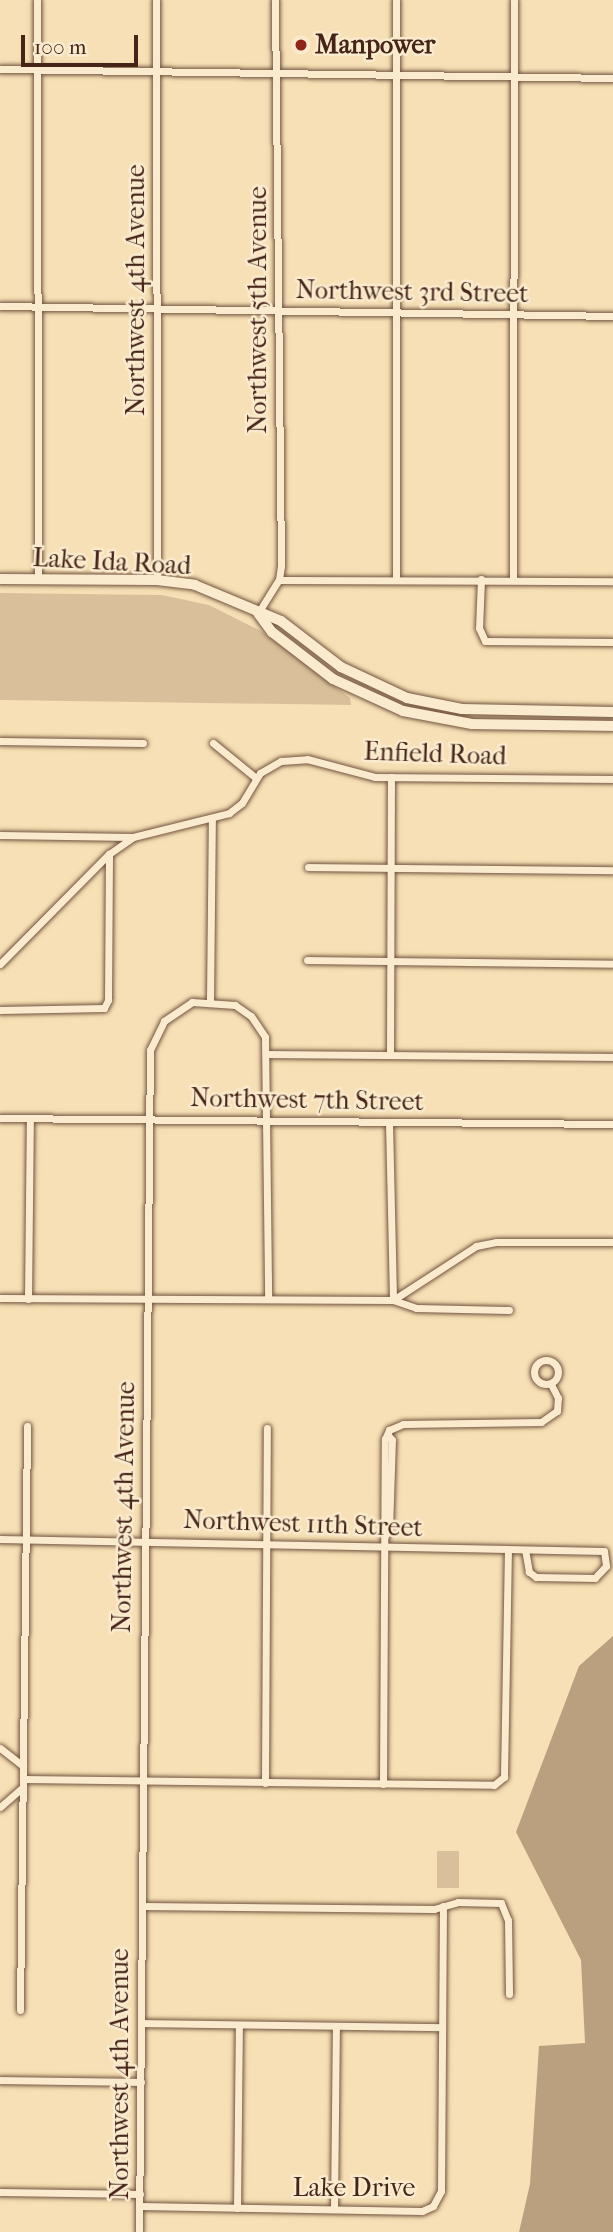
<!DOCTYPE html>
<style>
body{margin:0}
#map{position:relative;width:613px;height:2232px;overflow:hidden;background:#f7e0b5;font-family:"IM FELL French Canon",serif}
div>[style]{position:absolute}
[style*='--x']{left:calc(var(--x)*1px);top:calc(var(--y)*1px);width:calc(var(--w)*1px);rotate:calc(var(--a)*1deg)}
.green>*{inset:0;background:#d9c09a;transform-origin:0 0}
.water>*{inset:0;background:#bba080}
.roads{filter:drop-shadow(0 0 2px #72543f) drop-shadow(0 0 2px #72543f)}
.street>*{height:7px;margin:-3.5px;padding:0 3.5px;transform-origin:3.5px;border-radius:3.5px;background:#faebcf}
.street>.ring{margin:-3.5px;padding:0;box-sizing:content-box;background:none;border:7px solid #faebcf;border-radius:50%}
.secondary>*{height:10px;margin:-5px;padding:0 5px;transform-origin:5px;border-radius:5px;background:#faebcf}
.dots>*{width:19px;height:19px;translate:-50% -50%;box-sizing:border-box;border:4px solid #faebcf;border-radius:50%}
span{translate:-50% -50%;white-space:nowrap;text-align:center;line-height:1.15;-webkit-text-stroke:5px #faebcf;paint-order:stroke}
.poi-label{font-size:26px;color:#462518;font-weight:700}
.left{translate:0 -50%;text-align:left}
.street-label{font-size:26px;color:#462518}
.scale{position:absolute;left:21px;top:35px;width:117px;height:32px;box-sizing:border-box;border:4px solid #462518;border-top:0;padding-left:9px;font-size:21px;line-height:24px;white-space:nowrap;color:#462518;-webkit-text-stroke:5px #faebcf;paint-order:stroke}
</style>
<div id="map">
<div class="green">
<i style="clip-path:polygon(0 593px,162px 595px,209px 605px,261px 631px,350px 698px,351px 705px,0 700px)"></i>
<i style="left:437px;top:1851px;width:22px;height:37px"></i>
</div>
<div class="water">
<i style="clip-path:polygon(613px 1636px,613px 2232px,519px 2232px,530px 2184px,539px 2046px,585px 2043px,581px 1960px,516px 1832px,579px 1666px)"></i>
</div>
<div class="roads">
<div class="street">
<i style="--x:37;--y:0;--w:579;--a:89.9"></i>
<i style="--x:156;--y:0;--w:580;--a:89.9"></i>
<i style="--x:396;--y:0;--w:580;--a:90"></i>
<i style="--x:0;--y:69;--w:613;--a:0.84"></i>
<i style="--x:0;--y:306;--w:613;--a:0.93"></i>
<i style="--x:481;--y:579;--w:49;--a:92.3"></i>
<i style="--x:479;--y:628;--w:14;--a:65"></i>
<i style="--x:485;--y:641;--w:128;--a:0.4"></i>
<i style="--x:513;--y:579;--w:579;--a:-89.9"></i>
<i style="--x:279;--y:580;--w:334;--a:0.2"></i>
<i style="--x:258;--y:613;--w:39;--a:-58"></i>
<i style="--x:279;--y:580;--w:14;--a:-82"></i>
<i style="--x:281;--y:566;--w:566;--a:-90.61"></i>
<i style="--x:0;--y:741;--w:143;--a:0.8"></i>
<i style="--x:213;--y:743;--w:55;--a:39.1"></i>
<i style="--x:0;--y:835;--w:132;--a:0.9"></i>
<i style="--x:308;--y:867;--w:305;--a:0.6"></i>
<i style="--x:307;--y:960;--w:306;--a:0.7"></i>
<i style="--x:0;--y:964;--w:155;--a:-45.3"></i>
<i style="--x:109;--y:854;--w:29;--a:-35"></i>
<i style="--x:133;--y:837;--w:99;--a:-14"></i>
<i style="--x:229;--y:813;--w:16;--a:-38"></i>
<i style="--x:242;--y:803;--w:35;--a:-59"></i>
<i style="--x:260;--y:773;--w:24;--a:-30"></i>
<i style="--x:281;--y:761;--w:26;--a:-4"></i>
<i style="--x:307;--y:759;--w:70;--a:14.8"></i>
<i style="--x:375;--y:777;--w:238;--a:0.5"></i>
<i style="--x:210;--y:1000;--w:182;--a:-89.4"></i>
<i style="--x:0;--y:1010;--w:104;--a:-1.1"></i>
<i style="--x:104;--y:1008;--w:9;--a:-63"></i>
<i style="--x:108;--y:1000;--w:146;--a:-89.6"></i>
<i style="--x:268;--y:1054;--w:345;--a:0.5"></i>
<i style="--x:390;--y:1055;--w:278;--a:-89.8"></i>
<i style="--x:0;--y:1118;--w:613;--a:0.56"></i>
<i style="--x:389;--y:1122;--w:178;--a:88.7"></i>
<i style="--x:0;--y:1298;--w:393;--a:0.3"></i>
<i style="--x:393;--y:1300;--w:24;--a:19"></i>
<i style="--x:416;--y:1308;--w:93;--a:1.2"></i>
<i style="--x:28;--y:1299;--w:181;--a:-89.4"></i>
<i style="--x:393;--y:1300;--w:99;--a:-33"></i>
<i style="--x:476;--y:1246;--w:20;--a:-11"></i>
<i style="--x:496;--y:1242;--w:117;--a:0"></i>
<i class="ring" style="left:534px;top:1360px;width:17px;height:17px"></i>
<i style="--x:385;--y:1536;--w:8;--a:-60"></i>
<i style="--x:389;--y:1529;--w:89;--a:-88.1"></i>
<i style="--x:392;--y:1440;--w:6;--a:-129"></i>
<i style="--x:0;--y:1539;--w:604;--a:1.14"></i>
<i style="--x:604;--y:1551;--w:15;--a:82"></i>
<i style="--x:606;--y:1566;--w:16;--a:133"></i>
<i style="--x:595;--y:1578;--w:59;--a:-179"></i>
<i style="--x:536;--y:1577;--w:9;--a:-144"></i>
<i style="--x:529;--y:1572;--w:22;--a:-100"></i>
<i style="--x:0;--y:1748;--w:29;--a:38"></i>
<i style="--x:23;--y:1779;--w:471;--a:0.7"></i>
<i style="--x:494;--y:1785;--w:13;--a:-39"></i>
<i style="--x:504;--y:1777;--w:227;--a:-89"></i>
<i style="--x:265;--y:1783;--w:355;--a:-89.7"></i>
<i style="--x:383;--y:1784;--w:345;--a:-89.7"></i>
<i style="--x:385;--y:1439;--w:10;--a:-66"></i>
<i style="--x:389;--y:1430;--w:15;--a:-23"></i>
<i style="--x:403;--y:1424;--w:138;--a:-0.8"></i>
<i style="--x:541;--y:1422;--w:19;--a:-35"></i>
<i style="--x:557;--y:1411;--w:13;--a:-86"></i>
<i style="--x:558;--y:1398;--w:16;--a:-117"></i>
<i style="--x:0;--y:1807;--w:29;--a:-41"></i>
<i style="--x:142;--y:1906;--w:292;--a:0.6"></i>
<i style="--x:434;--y:1909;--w:25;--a:-16"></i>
<i style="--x:458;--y:1902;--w:43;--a:1.3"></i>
<i style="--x:501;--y:1903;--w:18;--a:68"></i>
<i style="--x:508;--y:1920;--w:74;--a:89.2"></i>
<i style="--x:20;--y:2010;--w:584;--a:-89.31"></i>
<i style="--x:141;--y:2023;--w:301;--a:0.8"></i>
<i style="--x:0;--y:2080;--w:141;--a:0.8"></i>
<i style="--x:0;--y:2192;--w:140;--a:0.8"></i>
<i style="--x:140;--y:2206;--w:282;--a:1"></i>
<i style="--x:422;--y:2211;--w:12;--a:-24"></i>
<i style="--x:433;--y:2206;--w:17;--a:-62"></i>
<i style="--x:441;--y:2191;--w:285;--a:-89.6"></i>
<i style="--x:237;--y:2208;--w:182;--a:-89.4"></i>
<i style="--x:334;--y:2209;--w:182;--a:-89.4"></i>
<i style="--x:139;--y:2232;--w:1182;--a:-89.47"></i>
<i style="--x:150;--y:1050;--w:32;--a:-64"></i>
<i style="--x:164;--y:1021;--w:34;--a:-34"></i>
<i style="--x:192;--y:1002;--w:43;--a:4"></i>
<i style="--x:235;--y:1005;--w:19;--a:35"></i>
<i style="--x:251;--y:1016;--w:25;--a:56"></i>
<i style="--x:265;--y:1037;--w:261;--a:89.3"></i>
</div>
<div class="secondary">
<i style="--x:0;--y:579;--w:157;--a:0.4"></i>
<i style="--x:157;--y:580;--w:38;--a:7"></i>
<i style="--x:195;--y:585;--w:93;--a:22.7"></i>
<i style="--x:281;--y:621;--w:76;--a:37.5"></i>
<i style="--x:341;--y:667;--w:73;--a:25.2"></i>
<i style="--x:407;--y:698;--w:56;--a:11.3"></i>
<i style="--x:462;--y:709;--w:151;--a:1.1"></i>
<i style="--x:258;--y:613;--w:24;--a:54"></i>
<i style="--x:272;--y:632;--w:77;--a:37.6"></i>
<i style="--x:333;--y:679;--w:77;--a:24.6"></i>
<i style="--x:403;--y:711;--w:70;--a:10.7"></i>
<i style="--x:472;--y:724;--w:141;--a:0.8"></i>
</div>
</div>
<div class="dots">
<i style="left:301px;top:45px;background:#8f2418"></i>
</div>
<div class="poi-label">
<span class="left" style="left:315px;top:45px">Manpower</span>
</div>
<div class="street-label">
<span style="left:136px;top:290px;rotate:-90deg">Northwest 4th Avenue</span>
<span style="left:412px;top:292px;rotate:1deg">Northwest 3rd Street</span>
<span style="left:258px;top:310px;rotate:-90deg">Northwest 5th Avenue</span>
<span style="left:112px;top:562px;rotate:3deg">Lake Ida Road</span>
<span style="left:435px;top:754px;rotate:2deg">Enfield Road</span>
<span style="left:307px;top:1100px;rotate:1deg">Northwest 7th Street</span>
<span style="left:124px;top:1507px;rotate:-89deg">Northwest 4th Avenue</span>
<span style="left:303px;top:1524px;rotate:2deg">Northwest 11th Street</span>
<span style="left:120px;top:2074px;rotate:-90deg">Northwest 4th Avenue</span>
<span style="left:354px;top:2188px">Lake Drive</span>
</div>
<div class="scale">100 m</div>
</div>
